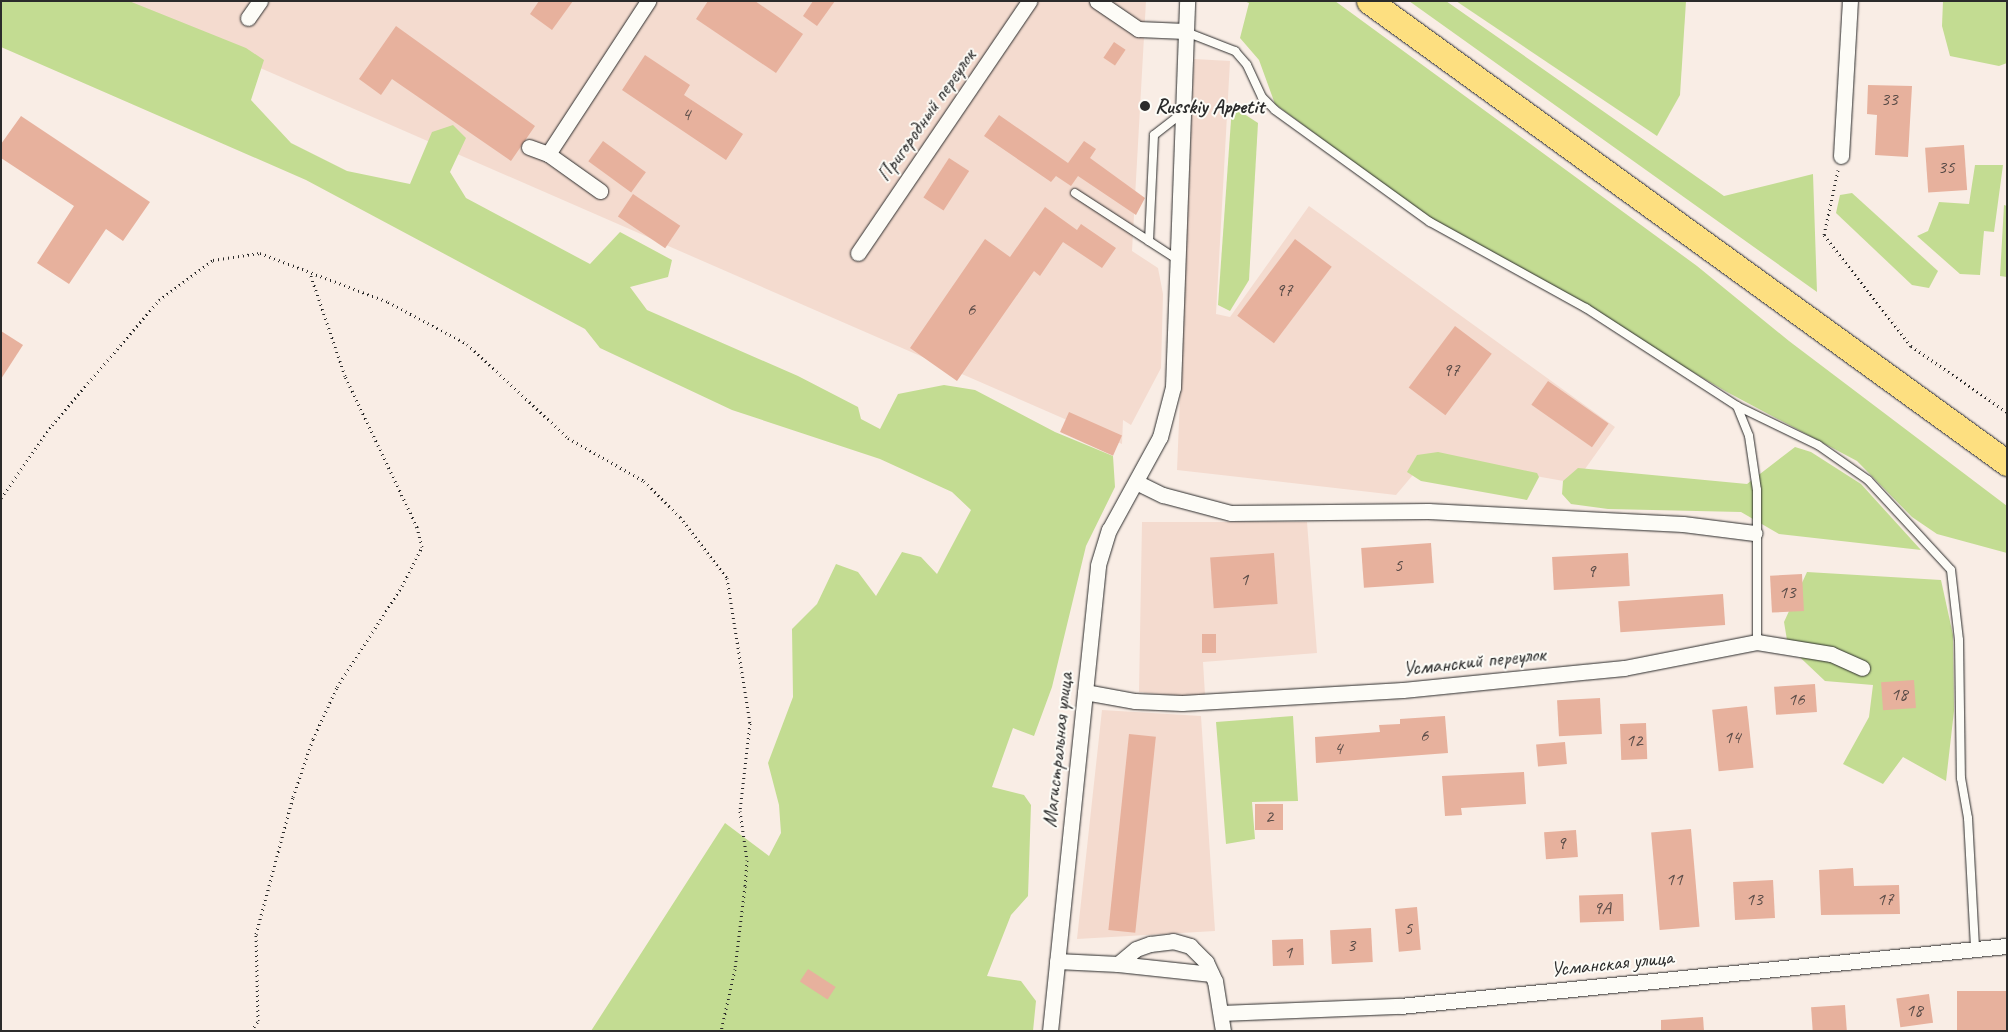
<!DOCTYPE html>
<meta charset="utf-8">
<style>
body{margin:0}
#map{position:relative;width:2008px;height:1032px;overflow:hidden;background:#f9ede5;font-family:Caveat,sans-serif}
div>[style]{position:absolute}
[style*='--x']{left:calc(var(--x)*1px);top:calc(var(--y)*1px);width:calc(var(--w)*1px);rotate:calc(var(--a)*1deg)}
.built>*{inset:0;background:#f4dbcf}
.green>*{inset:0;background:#c3dc92}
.building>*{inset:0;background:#e7b19d;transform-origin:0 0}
.path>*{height:3px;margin-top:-1.5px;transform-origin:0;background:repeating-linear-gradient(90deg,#2b2b2b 0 1px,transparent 0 5px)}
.roads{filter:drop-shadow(0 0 1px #2b2b2b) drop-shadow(0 0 1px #2b2b2b)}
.service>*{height:8px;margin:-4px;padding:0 4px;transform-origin:4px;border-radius:4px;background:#fdfcf7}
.minor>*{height:15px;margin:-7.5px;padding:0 7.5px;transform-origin:7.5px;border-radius:7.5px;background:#fdfcf7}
.trunk>*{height:25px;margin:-12.5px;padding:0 12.5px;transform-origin:12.5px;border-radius:12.5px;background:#fddf80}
.dots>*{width:14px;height:14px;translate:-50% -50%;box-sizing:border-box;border:2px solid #fdfcf7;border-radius:50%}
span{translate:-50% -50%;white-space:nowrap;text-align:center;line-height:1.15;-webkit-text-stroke:4px #fdfcf7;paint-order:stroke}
.number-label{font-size:19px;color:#5a4c48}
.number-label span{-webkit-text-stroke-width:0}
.poi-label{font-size:21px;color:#2b2b2b;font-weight:700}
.left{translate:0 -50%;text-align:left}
.street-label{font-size:21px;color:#2b2b2b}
.frame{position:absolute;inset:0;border:2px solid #2b2b2b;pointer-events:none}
</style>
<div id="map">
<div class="built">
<i style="clip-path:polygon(107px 1px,1146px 1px,1132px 251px,1158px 268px,1163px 294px,1161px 368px,1131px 425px,1123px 420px,1122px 444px)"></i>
<i style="clip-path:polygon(1194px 59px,1230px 61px,1216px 314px,1230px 317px,1309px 206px,1615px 427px,1575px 483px,1428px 457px,1396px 495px,1177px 470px)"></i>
<i style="clip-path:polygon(1142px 522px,1307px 522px,1317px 653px,1203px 662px,1205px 695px,1187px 697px,1139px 692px)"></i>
<i style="clip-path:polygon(1102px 710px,1201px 716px,1215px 931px,1077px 939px)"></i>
</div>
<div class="green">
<i style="clip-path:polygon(1px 1px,129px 1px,246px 48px,264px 60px,251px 100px,291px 143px,347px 171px,410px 184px,432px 132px,453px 125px,466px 138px,450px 172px,466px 198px,590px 264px,620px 232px,672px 260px,668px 277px,630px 287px,647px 310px,798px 376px,858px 407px,861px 419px,880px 429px,898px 394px,944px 385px,975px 390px,1055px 432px,1113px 456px,1115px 487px,1086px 546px,1052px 687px,1034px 736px,1013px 728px,992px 787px,1024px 795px,1031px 805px,1028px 896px,1011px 915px,987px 976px,1021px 981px,1036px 1001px,1033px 1031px,591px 1031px,725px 823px,769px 856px,781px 833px,779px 805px,768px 763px,793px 697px,792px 629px,817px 604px,836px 564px,858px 572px,876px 596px,902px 552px,921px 557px,937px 574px,971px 510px,952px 492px,880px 459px,732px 410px,600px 348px,585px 329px,306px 180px,1px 47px)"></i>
<i style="clip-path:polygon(1244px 1px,1335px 1px,1697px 266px,1789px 341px,2007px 506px,2007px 553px,1937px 534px,1912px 517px,1857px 461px,1727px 392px,1430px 219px,1275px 104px,1259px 60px,1240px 38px,1249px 3px)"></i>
<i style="clip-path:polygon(1409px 1px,1446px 1px,1724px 196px,1813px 174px,1817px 292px)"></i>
<i style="clip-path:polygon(1456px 1px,1686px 1px,1680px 95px,1657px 136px)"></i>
<i style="clip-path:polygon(1943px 1px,2007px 1px,2007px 63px,1999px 66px,1950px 56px,1942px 26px)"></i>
<i style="clip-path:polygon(1232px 106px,1258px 123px,1249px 280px,1230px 311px,1218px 305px)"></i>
<i style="clip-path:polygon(1975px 165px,2003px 165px,1994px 232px,1984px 231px,1980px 275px,1960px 274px,1917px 236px,1928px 231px,1939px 202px,1969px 204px)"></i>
<i style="clip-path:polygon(1852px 193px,1938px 271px,1929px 288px,1912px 285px,1836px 213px,1840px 195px)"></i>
<i style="clip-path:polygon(2004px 205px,2007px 206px,2007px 277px,2000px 276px)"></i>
<i style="clip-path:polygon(1795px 447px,1811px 452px,1861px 484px,1921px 550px,1779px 534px,1741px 512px,1608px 509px,1571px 504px,1562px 494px,1563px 481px,1578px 468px,1747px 484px)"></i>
<i style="clip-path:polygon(1438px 452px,1537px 473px,1539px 477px,1527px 500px,1421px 481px,1407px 472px,1417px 455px)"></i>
<i style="clip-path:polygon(1807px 572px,1941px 580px,1953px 635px,1954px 711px,1946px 781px,1903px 757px,1883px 784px,1843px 764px,1869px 717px,1873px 685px,1825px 681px,1788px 646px,1784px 622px)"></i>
<i style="clip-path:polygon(1293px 716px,1298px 801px,1252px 802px,1255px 839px,1226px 844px,1216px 722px)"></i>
</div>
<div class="building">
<i style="clip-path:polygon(539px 1px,573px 1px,552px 30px,530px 14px)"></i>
<i style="clip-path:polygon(708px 1px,755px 1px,803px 34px,776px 73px,696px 19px)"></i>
<i style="clip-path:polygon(813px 1px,835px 1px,817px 26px,803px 16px)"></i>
<i style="clip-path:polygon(396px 26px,535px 126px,511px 161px,392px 79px,381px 95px,359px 79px)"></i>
<i style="left:1114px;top:42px;width:14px;height:19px;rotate:34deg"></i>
<i style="clip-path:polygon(645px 55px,690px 85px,684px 95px,743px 134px,726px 160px,622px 90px)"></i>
<i style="clip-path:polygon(1868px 85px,1912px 86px,1908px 157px,1875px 155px,1877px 115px,1867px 114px)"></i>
<i style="clip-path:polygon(999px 115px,1068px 163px,1084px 141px,1096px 149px,1090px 158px,1145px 198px,1136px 215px,1078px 176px,1071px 186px,1056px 176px,1051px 182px,984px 136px)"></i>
<i style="clip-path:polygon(21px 116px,150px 202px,123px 241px,106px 229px,69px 284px,37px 263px,74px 206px,1px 158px,1px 144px)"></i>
<i style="left:603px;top:141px;width:53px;height:25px;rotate:36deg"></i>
<i style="left:1964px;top:145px;width:45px;height:39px;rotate:86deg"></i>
<i style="left:949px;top:158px;width:24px;height:47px;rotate:33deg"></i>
<i style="left:633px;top:194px;width:57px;height:27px;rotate:34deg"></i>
<i style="clip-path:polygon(1045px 207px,1077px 230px,1081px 224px,1116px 248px,1102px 268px,1063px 242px,1040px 276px,1034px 271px,957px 381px,910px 348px,985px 239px,1010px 257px)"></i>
<i style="left:1295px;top:239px;width:46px;height:96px;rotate:37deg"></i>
<i style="left:1455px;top:326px;width:46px;height:77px;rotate:37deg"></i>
<i style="clip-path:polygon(1px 331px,23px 345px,1px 379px)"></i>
<i style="left:1548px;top:381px;width:74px;height:29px;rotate:35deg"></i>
<i style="left:1069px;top:412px;width:58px;height:22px;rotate:24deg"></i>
<i style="left:1431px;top:543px;width:40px;height:70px;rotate:86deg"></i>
<i style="left:1274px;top:553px;width:51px;height:64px;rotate:86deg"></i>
<i style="left:1628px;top:553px;width:33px;height:76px;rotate:87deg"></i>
<i style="left:1802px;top:574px;width:37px;height:32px;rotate:87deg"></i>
<i style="left:1723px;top:594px;width:31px;height:105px;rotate:86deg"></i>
<i style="left:1202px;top:634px;width:14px;height:19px"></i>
<i style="left:1914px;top:680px;width:28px;height:33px;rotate:86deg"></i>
<i style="left:1815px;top:684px;width:28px;height:41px;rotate:86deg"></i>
<i style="left:1600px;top:698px;width:36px;height:43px;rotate:87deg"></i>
<i style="left:1747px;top:706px;width:62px;height:35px;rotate:84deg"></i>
<i style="clip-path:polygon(1445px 716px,1448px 753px,1316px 763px,1315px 737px,1380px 732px,1379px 725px,1400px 724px,1400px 719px)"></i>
<i style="left:1646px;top:723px;width:36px;height:26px;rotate:88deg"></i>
<i style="left:1129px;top:734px;width:27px;height:197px;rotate:6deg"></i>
<i style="left:1565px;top:742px;width:22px;height:29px;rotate:85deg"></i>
<i style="clip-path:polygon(1524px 772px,1526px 804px,1461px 808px,1462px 815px,1445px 816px,1442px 776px)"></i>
<i style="left:1283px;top:804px;width:26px;height:28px;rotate:90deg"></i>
<i style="left:1691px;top:829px;width:98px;height:40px;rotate:85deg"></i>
<i style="left:1576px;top:830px;width:27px;height:32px;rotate:86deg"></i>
<i style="clip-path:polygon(1853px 868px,1854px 886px,1899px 885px,1900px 914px,1821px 915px,1819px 870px)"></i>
<i style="left:1773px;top:880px;width:38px;height:40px;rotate:87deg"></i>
<i style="left:1623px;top:894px;width:27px;height:44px;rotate:88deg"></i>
<i style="left:1417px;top:907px;width:43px;height:22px;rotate:85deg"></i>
<i style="left:1371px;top:928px;width:34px;height:41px;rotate:87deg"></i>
<i style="left:1303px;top:939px;width:26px;height:31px;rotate:88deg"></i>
<i style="left:808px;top:969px;width:33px;height:15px;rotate:33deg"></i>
<i style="left:2007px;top:991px;width:40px;height:50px;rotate:90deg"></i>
<i style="left:1929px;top:994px;width:29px;height:33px;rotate:82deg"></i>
<i style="left:1845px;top:1005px;width:26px;height:34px;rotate:86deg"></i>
<i style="clip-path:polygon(1703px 1017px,1704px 1031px,1661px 1031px,1661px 1020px)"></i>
</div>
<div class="path">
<i style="--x:1838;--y:170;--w:66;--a:102.2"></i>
<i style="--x:1824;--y:235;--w:141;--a:51.9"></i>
<i style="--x:1911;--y:346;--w:116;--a:34.5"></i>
<i style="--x:1;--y:498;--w:89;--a:-55.1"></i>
<i style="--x:52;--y:425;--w:165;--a:-49.4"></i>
<i style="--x:159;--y:300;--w:67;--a:-36.5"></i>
<i style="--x:213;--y:260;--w:48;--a:-8.5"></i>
<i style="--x:260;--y:253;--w:137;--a:20.9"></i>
<i style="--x:388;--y:302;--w:89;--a:28"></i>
<i style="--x:467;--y:344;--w:138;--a:42.9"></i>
<i style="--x:568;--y:438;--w:87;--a:29.5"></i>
<i style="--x:644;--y:481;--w:51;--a:45"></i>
<i style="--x:680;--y:517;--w:77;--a:52.4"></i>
<i style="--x:727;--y:578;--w:147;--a:81"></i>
<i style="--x:750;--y:723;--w:89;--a:96.5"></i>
<i style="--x:740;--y:811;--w:49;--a:81.9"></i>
<i style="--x:747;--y:860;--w:26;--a:94"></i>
<i style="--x:745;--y:886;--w:84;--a:96.9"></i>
<i style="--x:735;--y:969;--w:64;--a:102.7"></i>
<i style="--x:251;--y:1031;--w:12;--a:-55"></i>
<i style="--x:258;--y:1021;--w:87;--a:-91.3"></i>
<i style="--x:256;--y:934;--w:142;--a:-74.9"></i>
<i style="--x:293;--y:797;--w:61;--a:-71"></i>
<i style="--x:313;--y:739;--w:57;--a:-65.2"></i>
<i style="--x:337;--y:687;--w:120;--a:-57.2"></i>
<i style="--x:402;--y:586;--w:44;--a:-62.9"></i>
<i style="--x:422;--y:547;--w:21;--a:-104"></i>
<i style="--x:417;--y:527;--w:167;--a:-115.5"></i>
<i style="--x:345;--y:376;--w:109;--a:-108.8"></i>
</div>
<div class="roads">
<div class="service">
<i style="--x:1186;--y:32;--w:53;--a:21.2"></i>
<i style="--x:1235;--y:51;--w:18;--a:49"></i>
<i style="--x:1247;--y:65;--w:35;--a:65"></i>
<i style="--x:1262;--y:97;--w:18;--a:45"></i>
<i style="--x:1275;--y:110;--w:191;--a:35.9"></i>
<i style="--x:1430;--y:222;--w:178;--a:28.9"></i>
<i style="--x:1586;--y:308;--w:180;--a:33"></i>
<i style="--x:1737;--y:406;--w:90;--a:25.7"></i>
<i style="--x:1818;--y:445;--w:61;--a:35"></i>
<i style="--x:1868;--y:480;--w:122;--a:47.3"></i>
<i style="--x:1951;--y:570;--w:70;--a:83.5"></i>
<i style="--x:1959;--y:640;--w:138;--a:89.2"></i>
<i style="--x:1961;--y:778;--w:41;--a:80.1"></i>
<i style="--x:1968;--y:818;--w:130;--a:86.9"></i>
<i style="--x:1075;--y:193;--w:88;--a:33"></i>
<i style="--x:1175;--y:258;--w:31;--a:-147"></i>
<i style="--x:1149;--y:241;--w:106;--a:-87.3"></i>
<i style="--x:1154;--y:135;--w:34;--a:-38"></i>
<i style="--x:1737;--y:406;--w:32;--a:68"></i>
<i style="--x:1749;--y:436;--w:55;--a:81.6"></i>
<i style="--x:1757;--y:490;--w:152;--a:90"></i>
</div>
<div class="minor">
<i style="--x:1097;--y:1;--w:50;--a:34.3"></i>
<i style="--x:1138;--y:29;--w:47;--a:2.4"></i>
<i style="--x:248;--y:18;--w:21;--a:-55"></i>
<i style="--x:529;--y:147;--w:20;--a:20"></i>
<i style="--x:548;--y:154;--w:64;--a:35.4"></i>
<i style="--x:548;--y:154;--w:183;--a:-56.8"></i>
<i style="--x:1841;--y:156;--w:155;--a:-86.7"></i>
<i style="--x:858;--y:253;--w:305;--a:-55.8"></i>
<i style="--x:1136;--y:482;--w:30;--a:26"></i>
<i style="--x:1163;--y:495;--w:70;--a:14.8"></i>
<i style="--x:1231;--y:513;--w:197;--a:-0.6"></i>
<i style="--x:1428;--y:511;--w:255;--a:2.9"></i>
<i style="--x:1683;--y:524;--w:72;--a:7.2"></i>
<i style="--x:1085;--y:692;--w:51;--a:10.2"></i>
<i style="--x:1135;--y:701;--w:47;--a:2.4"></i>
<i style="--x:1182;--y:703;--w:221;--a:-3.4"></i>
<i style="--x:1403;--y:690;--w:222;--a:-5.7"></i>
<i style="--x:1624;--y:668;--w:136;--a:-11.1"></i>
<i style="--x:1757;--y:642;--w:75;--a:9.2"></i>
<i style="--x:1831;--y:654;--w:34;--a:24"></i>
<i style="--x:1057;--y:961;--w:61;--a:2.8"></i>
<i style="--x:1118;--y:964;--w:23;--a:-40"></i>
<i style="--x:1136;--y:949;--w:15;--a:-20"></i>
<i style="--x:1150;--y:944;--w:23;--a:-7"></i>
<i style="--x:1173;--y:941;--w:18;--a:16"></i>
<i style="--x:1190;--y:946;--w:23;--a:45"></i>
<i style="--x:1206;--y:962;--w:21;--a:65"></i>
<i style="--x:1215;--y:981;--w:51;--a:80.9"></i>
<i style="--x:1118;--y:964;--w:94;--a:6.1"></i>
<i style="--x:1222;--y:1013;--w:178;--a:-2.3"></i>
<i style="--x:1400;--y:1006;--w:610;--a:-5.65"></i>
<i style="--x:1050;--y:1031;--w:468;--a:-84.1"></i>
<i style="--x:1098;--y:565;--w:37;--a:-73"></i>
<i style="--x:1109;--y:530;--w:106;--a:-61.3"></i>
<i style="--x:1160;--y:437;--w:52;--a:-75.4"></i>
<i style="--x:1173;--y:387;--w:386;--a:-87.9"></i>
</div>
<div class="trunk">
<i style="--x:1369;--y:1;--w:788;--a:35.91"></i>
</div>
</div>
<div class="dots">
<i style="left:1145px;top:106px;background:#2b2b2b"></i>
</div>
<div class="number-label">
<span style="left:1889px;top:100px">33</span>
<span style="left:686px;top:115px">4</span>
<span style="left:1946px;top:168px">35</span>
<span style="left:1284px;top:291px">97</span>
<span style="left:971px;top:310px">6</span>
<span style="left:1451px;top:371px">97</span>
<span style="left:1398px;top:566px">5</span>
<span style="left:1591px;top:572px">9</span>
<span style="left:1244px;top:580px">1</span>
<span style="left:1787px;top:593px">13</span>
<span style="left:1899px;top:695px">18</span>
<span style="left:1796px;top:700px">16</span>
<span style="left:1424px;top:736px">6</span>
<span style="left:1732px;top:738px">14</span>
<span style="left:1634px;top:741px">12</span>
<span style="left:1338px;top:749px">4</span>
<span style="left:1269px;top:817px">2</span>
<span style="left:1561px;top:844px">9</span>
<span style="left:1674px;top:880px">11</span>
<span style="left:1754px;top:900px">13</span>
<span style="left:1885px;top:900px">17</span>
<span style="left:1602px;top:909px">9А</span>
<span style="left:1408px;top:929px">5</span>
<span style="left:1351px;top:946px">3</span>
<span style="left:1288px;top:953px">1</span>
<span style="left:1914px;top:1011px">18</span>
</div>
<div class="poi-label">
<span class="left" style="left:1155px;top:106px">Russkiy Appetit</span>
</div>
<div class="street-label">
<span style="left:926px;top:115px;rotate:-55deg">Пригородный переулок</span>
<span style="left:1474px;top:661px;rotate:-6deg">Усманский переулок</span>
<span style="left:1057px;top:750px;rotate:-84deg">Магистральная улица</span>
<span style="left:1612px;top:963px;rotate:-6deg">Усманская улица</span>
</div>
<div class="frame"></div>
</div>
